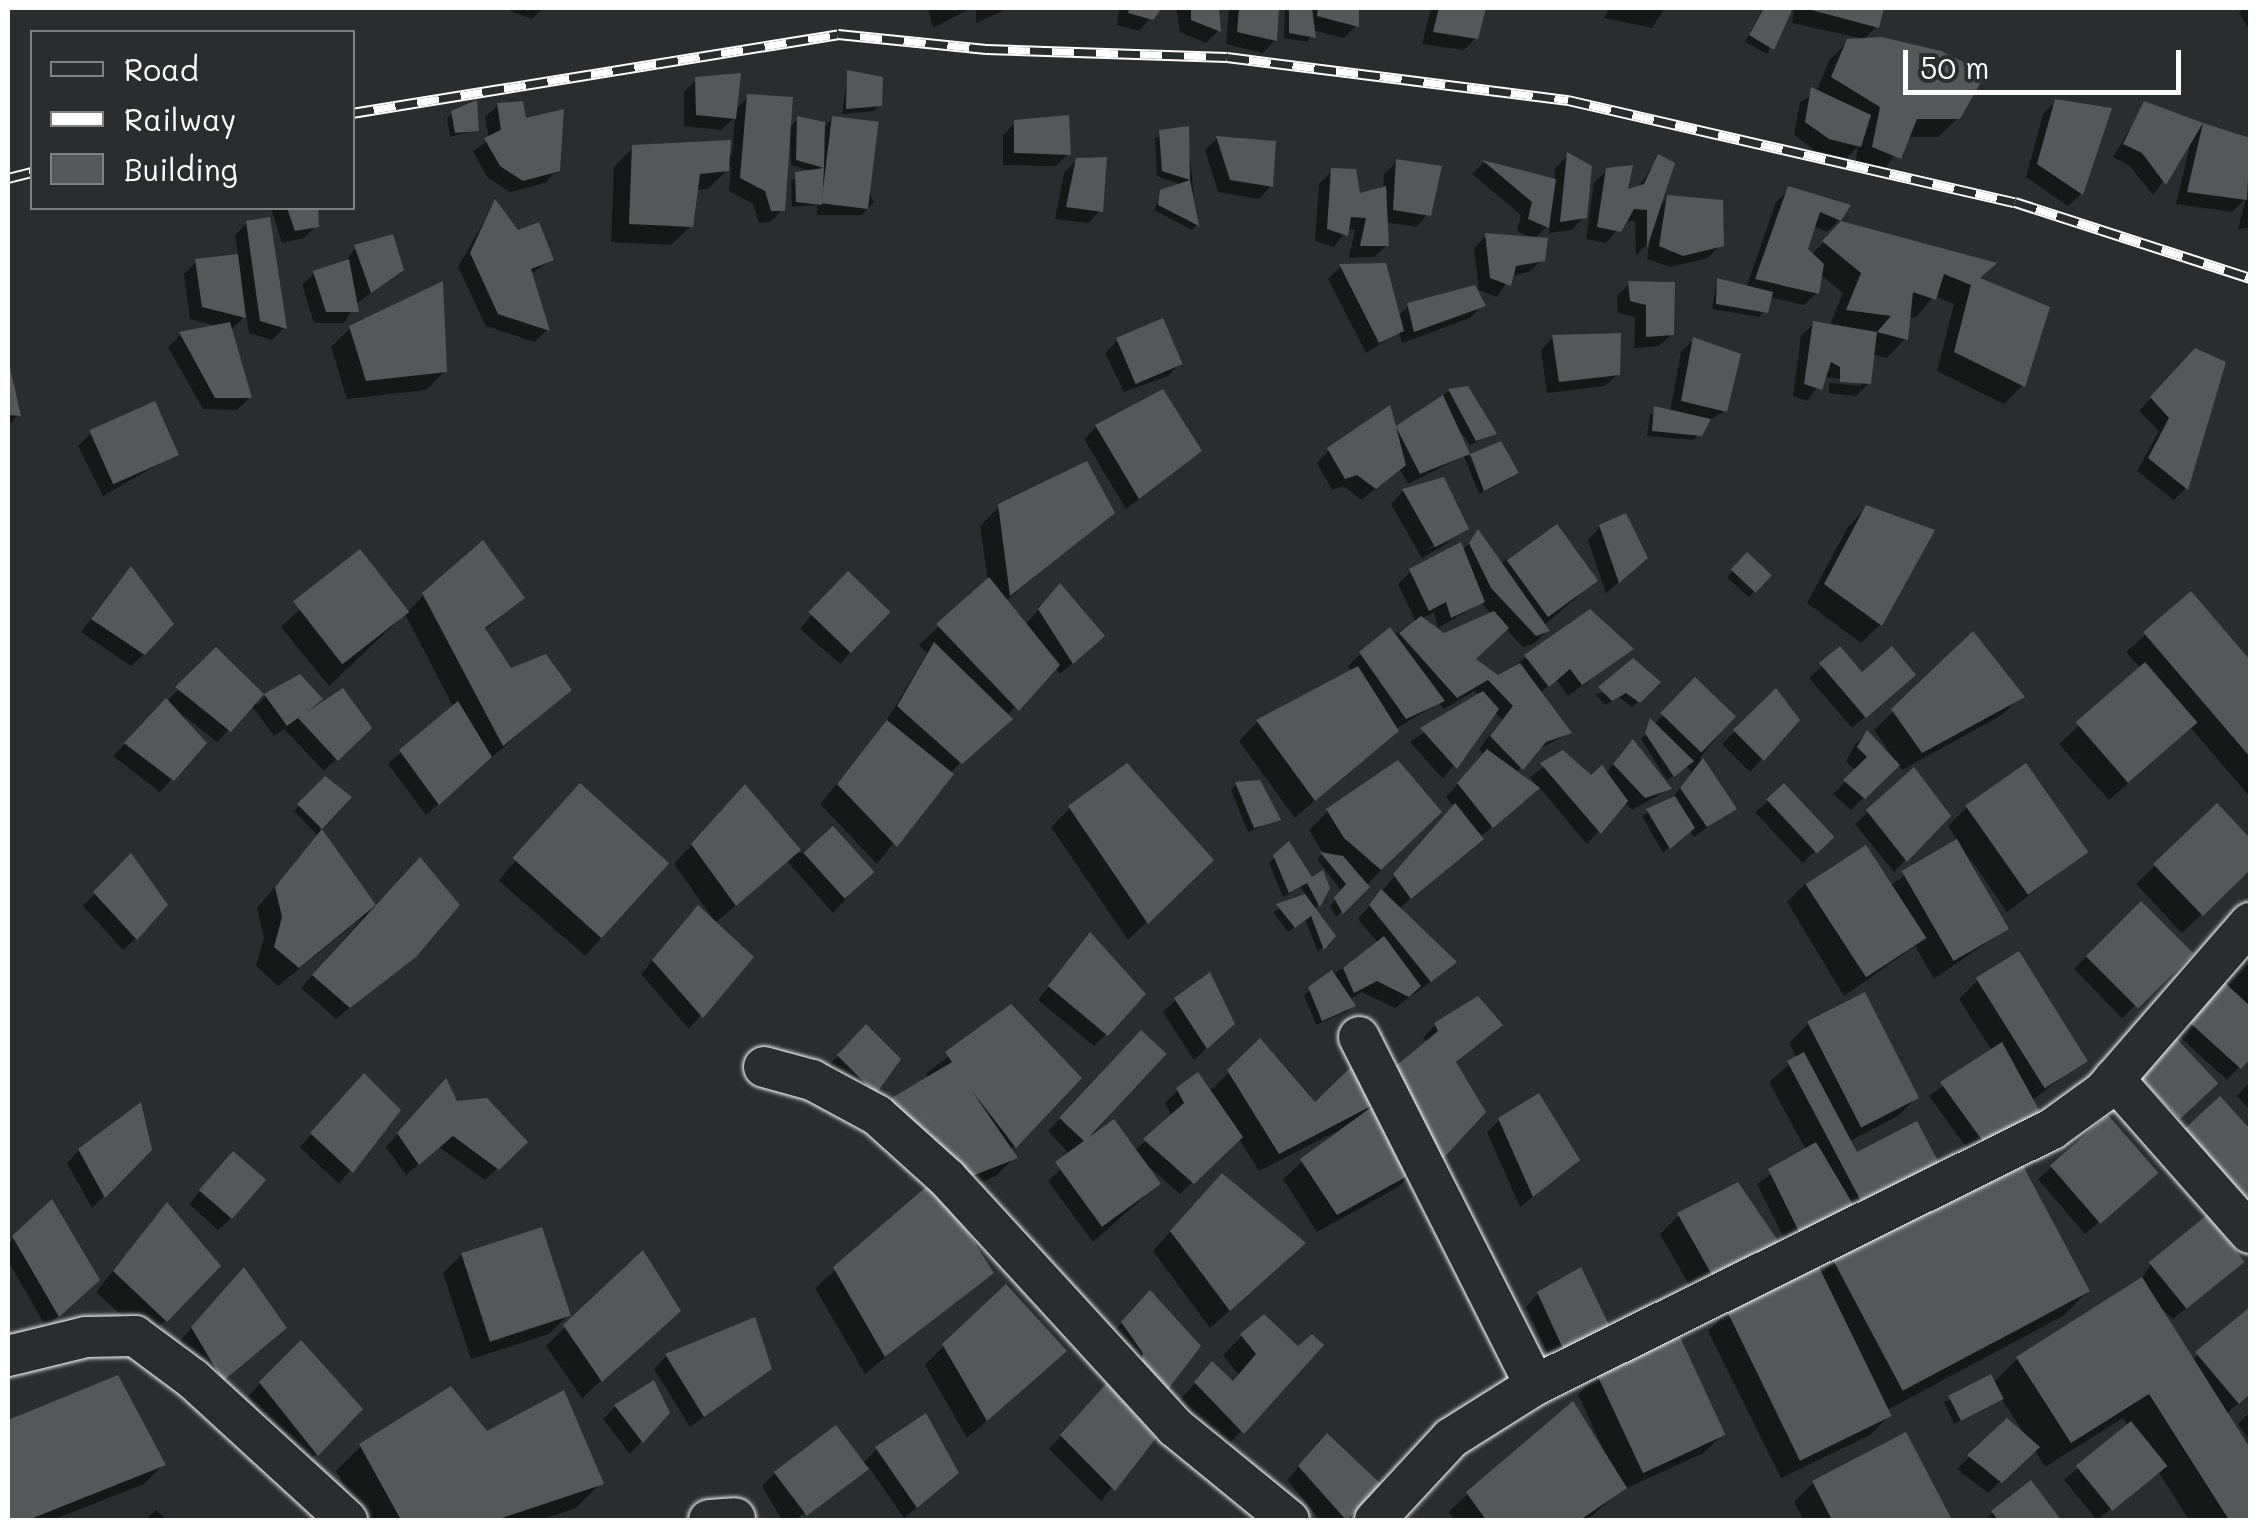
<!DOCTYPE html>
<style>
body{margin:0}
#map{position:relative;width:2258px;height:1528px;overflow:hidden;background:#2a2d2e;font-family:Mali,sans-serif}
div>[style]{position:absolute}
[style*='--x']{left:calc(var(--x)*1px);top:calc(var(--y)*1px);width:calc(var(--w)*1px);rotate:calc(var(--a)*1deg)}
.shadow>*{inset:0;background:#0007;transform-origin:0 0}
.building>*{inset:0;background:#555758;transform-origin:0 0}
.roads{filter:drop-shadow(0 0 2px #fff) drop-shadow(0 0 2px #fff)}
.minor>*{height:40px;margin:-20px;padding:0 20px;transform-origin:20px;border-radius:20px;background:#2a2d2e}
.rail>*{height:11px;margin-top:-5.5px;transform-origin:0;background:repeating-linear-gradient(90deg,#2a2d2e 0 22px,#fff 0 44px);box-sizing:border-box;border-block:2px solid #fff}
span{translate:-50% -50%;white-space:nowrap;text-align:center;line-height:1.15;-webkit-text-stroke:9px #2a2d2e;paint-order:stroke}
.frame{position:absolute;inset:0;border:10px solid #fff;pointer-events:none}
.legend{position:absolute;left:30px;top:30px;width:325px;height:180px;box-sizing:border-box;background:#2a2d2e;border:2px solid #7f8182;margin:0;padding:12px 18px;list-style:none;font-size:30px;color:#fff}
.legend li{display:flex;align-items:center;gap:20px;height:50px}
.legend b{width:50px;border:2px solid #7f8182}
.scale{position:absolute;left:1903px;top:50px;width:278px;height:45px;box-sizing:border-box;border:5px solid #fff;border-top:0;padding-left:12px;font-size:30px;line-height:35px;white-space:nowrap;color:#fff;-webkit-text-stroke:8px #2a2d2e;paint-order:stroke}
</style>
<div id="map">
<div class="shadow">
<i style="clip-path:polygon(503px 8px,543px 8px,532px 19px)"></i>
<i style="clip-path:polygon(928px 8px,971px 8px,933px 28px)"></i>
<i style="clip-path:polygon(976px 8px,1002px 8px,1003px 11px,976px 23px)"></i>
<i style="clip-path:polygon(1119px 8px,1159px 8px,1139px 31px,1117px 25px)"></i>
<i style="clip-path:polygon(1176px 8px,1216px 8px,1218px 31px,1206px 43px,1180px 32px)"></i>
<i style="clip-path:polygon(1229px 8px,1276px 8px,1275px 40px,1263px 53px,1226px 44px)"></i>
<i style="clip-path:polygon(1285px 8px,1356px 8px,1356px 26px,1344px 38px,1312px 30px,1308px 42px,1284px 38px)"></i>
<i style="clip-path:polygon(1431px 8px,1483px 8px,1476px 38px,1464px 50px,1422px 44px)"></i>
<i style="clip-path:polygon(1609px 8px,1665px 8px,1652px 28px,1604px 18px)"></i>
<i style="clip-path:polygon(1763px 8px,1790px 8px,1767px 54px,1745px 42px)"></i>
<i style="clip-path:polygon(1794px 8px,1882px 8px,1877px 26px,1864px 39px,1792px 23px)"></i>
<i style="clip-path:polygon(2245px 8px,2250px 8px,2250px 31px,2239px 13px)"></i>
<i style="clip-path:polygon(1848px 41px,1958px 118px,1938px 137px,1907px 137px,1880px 176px,1855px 166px,1858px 146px,1847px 158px,1816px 151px,1794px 135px,1800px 102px,1816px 92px,1829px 61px)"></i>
<i style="clip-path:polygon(848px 73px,880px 105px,874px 111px,842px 114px)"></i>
<i style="clip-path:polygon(696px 80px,735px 110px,748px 97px,782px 210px,770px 222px,759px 223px,753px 204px,729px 191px,731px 166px,708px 189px,695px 190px,691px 226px,671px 245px,611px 242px,614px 167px,633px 148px,732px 155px,735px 117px,721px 130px,684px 126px,684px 92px)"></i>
<i style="clip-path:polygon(2055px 102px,2109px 110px,2081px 194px,2068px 206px,2026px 177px,2043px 114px)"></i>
<i style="clip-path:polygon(2145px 104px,2250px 141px,2250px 228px,2238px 229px,2246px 198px,2232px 212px,2176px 204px,2191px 141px,2153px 195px,2129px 165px,2113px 157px)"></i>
<i style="clip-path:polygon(498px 105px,524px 121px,557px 170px,545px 183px,510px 192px,488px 178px,473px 152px,489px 139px,485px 117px)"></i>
<i style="clip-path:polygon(452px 113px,476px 130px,450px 137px,447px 119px)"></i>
<i style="clip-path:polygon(833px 118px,874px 202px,862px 215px,817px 215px,817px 205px,792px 207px,791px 180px,814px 172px,791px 165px,790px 127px,798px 119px,822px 129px)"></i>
<i style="clip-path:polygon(1015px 123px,1068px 154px,1056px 166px,1003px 165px,1003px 135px)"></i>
<i style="clip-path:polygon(1187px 129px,1197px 225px,1192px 230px,1154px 210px,1162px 192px,1183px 185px,1157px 176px,1155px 138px)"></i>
<i style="clip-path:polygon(1217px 138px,1273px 143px,1271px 186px,1259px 199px,1218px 192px,1205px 150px)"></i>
<i style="clip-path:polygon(1567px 156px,1584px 217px,1572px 230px,1549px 233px,1550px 224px,1534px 239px,1517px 231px,1521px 215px,1472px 174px,1483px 163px,1554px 181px,1555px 168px)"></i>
<i style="clip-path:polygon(1659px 157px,1658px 208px,1668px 197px,1721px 245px,1708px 258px,1670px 267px,1647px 259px,1650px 241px,1636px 255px,1635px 221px,1624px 221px,1606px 243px,1586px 239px,1594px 183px,1607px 170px,1624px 193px,1637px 189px)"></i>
<i style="clip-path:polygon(1077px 160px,1100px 211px,1088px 223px,1055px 219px,1064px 173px)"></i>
<i style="clip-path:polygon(1397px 162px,1428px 214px,1416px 227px,1385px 222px,1387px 245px,1374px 257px,1349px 258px,1355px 230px,1347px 229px,1334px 247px,1315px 241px,1319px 184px,1332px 171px,1358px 196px,1383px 189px,1384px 174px)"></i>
<i style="clip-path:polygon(1789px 189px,1839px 220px,1827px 232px,1813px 226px,1805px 250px,1811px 255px,1842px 224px,1977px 280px,2023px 385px,2004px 404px,1937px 371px,1954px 304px,1934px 296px,1915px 318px,1908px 316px,1905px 339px,1887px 358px,1872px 354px,1869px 383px,1856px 396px,1829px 393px,1829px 383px,1861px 386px,1861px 381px,1824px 377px,1807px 401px,1793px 396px,1801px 336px,1813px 324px,1829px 327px,1843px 293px,1820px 274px,1817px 293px,1804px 305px,1769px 297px,1760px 317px,1712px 309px,1717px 281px,1746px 288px,1776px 202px)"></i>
<i style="clip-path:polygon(495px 203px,517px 233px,552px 259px,530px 275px,547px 330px,535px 342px,486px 326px,458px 267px)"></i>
<i style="clip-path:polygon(271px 208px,315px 208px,316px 226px,304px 238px,282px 243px)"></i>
<i style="clip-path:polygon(268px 220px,284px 328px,272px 340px,249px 333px,246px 315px,230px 331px,249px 398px,237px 410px,203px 409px,168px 347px,181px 334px,219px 327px,190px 319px,184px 274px,196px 262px,238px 256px,235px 235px,247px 223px)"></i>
<i style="clip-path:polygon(1486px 236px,1542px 260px,1529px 272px,1511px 276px,1497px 297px,1479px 290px,1474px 248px)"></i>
<i style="clip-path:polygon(356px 247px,401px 269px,355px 305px,344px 323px,314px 323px,302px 285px,314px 273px,344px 263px)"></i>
<i style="clip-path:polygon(1384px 265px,1398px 316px,1408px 306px,1483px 305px,1470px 318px,1402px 343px,1399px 332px,1366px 353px,1328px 279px,1340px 267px)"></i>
<i style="clip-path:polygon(1629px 284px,1672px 334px,1659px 346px,1634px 348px,1635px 317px,1618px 313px,1617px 296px)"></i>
<i style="clip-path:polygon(350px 328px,445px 371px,426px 390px,347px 399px,331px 347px)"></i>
<i style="clip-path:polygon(1553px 337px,1618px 374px,1605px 386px,1547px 393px,1541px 350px)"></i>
<i style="clip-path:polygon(1693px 340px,1725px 411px,1706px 422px,1694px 440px,1647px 436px,1650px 414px,1670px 412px,1681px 352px)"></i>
<i style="clip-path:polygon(1117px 341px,1180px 363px,1168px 376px,1124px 392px,1105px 353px)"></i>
<i style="clip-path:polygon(2182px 364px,2223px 364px,2186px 488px,2174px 500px,2137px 471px,2159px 431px,2139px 411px)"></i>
<i style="clip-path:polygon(8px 367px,18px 415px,8px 426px)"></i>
<i style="clip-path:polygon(1466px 388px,1494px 434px,1470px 445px,1450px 417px,1469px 457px,1500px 444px,1516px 473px,1511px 478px,1479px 494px,1464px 456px,1408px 484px,1399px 468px,1362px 500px,1343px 486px,1332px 490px,1317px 463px,1329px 450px,1394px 430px,1449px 391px)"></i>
<i style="clip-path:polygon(1096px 427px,1186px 463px,1126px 509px,1084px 439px)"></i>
<i style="clip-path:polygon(91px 433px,176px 454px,103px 496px,78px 446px)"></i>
<i style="clip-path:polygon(1443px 480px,1466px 528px,1423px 551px,1455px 539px,1422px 558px,1391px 504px,1403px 491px)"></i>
<i style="clip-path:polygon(1000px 506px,1112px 512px,1006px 601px,1025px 625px,1048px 599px,1090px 648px,1060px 674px,1055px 667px,950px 773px,877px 864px,820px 804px,882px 728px,927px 653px,919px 645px,988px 581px,980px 526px)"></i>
<i style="clip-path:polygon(1867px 507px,1931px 531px,1880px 625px,1861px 643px,1807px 603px,1848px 527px)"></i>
<i style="clip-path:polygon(1600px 527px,1632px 570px,1606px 593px,1588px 540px)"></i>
<i style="clip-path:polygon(evenodd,1478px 533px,1500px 565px,1506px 559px,1582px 593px,1543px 626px,1547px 631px,1535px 643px,1523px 647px,1505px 628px,1472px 659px,1498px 678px,1526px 657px,1631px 649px,1568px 696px,1556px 679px,1540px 693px,1569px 733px,1534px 752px,1516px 773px,1537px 786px,1530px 777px,1563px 753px,1591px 779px,1605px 774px,1621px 754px,1669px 789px,1632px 810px,1624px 802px,1587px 844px,1538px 786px,1399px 909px,1441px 974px,1395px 1008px,1362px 992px,1349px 1000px,1348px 1011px,1316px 1025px,1304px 995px,1378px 943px,1358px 919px,1454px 807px,1446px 797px,1484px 755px,1479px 749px,1502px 720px,1494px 711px,1443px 779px,1410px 742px,1480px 696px,1474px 691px,1444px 709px,1439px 703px,1395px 729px,1295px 818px,1239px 741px,1257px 722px,1352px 672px,1348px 666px,1360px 654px,1416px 622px,1398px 584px,1411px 571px,1462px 551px,1478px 533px,1481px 603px,1492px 614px,1443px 635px,1421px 619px,1434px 612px,1438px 628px,1481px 603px)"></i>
<i style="left:1747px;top:555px;width:30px;height:30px;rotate:42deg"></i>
<i style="clip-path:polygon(119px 582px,144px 654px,131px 666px,81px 632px)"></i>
<i style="clip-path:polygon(836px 586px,886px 612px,840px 664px,800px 629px)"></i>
<i style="clip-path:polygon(2191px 594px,2250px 664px,2250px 797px,2190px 727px,2109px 800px,2059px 744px,2141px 669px,2126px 652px)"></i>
<i style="clip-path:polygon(424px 595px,521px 598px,484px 631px,510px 672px,569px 690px,426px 815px,388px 764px,454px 708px,405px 614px,329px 686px,281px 627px,300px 609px,407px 612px)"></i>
<i style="clip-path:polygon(1972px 635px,2021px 696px,2002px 715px,1902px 770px,1898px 764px,1851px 810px,1833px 794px,1856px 771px,1846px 761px,1855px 745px,1867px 733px,1891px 754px,1874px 730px)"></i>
<i style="clip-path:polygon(1840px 649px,1861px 675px,1901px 687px,1852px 728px,1809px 678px)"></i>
<i style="clip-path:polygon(216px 651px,257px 705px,266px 696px,369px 727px,324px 771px,284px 729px,274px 736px,251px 705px,217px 742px,182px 714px,204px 743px,160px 792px,113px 756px)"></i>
<i style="clip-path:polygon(1695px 680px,1733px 717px,1700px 758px,1734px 808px,1694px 837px,1689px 830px,1663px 853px,1642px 816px,1670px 801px,1692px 772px,1686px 766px,1667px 780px,1641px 739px)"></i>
<i style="clip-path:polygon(1657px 683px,1632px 707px,1619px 697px,1605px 705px,1595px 694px)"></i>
<i style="clip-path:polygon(1776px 692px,1762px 759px,1750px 772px,1722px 744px)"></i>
<i style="clip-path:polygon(1914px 770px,1947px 816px,1894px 872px,1855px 824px)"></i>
<i style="clip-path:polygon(325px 779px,348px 797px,319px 828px,414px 956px,336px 1019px,301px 988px,364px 916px,278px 986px,256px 966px,264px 938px,257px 908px,318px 836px,294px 811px)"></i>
<i style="clip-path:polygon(1236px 785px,1278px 819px,1248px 832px,1231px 790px)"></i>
<i style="left:1784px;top:786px;width:69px;height:39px;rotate:47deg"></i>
<i style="left:580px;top:787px;width:115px;height:124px;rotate:41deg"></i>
<i style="clip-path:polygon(745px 788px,800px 854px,832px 829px,871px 872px,833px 913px,787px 861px,714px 924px,751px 957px,689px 1029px,641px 974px,686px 921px,714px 920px,674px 864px)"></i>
<i style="clip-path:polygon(2217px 806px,2250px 842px,2250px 868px,2182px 933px,2136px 884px)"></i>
<i style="clip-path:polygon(1967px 807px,2085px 853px,2007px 912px,1968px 855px,2006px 929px,1934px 979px,1915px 946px,1844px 996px,1787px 902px,1806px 883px,1889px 886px,1958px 841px,1948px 826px)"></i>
<i style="clip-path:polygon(1070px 808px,1211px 860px,1128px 940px,1051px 827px)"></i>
<i style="clip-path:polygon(1328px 811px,1438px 811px,1336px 917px,1330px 906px,1342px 892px,1317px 859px,1323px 853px,1309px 830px)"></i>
<i style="clip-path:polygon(1288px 845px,1311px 880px,1327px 888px,1314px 910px,1333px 936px,1318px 952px,1305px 919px,1288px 932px,1273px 912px,1306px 896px,1301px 887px,1283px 897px,1269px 863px)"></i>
<i style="clip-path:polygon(130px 857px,136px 938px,123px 950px,83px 906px)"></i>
<i style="left:2141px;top:904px;width:69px;height:93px;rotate:46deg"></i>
<i style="clip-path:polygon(1078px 948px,1106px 1034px,1094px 1046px,1038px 1000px)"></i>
<i style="clip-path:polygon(2250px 955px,2250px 1055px,2227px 1080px,2178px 1035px)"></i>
<i style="clip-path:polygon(1978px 980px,2085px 1060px,2031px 1101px,1974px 1158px,1929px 1096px,1992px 1051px,1959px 999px)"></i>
<i style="clip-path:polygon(1176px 1000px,1232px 1023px,1194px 1060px,1163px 1012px)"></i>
<i style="clip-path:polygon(1011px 1007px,1079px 1078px,1010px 1150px,1015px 1157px,996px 1176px,947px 1195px,938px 1186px,991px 1272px,865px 1374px,815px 1288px,934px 1183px,927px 1073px)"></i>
<i style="clip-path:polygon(1808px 1024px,1917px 1097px,1898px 1116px,1848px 1142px,1855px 1156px,1936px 1162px,1790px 1250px,1757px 1184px,1806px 1150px,1769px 1082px,1797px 1058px,1789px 1043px)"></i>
<i style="clip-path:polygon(1435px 1025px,1500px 1025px,1454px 1064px,1423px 1038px)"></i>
<i style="clip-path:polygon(866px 1028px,875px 1092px,826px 1068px)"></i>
<i style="clip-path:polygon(1141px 1033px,1163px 1054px,1084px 1145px,1134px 1151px,1172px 1117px,1165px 1103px,1178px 1090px,1209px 1092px,1260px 1042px,1315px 1106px,1354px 1068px,1417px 1168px,1398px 1187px,1317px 1232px,1283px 1179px,1335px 1132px,1259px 1171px,1238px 1137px,1180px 1194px,1147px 1165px,1145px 1196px,1093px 1242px,1048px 1181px,1073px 1158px,1048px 1131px)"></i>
<i style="left:2176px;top:1041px;width:57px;height:68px;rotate:47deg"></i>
<i style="clip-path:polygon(2250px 1082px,2250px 1110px,2237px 1096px)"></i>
<i style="clip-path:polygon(352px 1088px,398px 1110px,339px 1184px,300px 1147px)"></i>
<i style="clip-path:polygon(434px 1094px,456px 1104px,525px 1142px,485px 1180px,439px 1147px,406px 1175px,386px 1147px)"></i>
<i style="clip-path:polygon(2108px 1118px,2142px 1185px,2085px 1234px,2038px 1179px)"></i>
<i style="clip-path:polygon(1500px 1120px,1564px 1172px,1520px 1207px,1487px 1132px)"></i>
<i style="clip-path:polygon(79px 1150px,149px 1150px,92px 1208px,67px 1163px)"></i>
<i style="clip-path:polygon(221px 1167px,231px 1218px,218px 1230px,189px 1204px)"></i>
<i style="clip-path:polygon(1203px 1195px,1284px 1262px,1210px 1328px,1153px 1251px)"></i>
<i style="clip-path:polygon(51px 1203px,84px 1293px,46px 1327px,8px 1261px,8px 1244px)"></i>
<i style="clip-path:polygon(167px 1205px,218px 1266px,147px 1339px,96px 1292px)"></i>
<i style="clip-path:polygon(1679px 1215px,1784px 1254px,1701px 1306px,1660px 1234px)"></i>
<i style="clip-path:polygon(462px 1254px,568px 1315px,549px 1334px,471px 1359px,443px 1273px)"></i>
<i style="clip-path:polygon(1834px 1260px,2088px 1291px,2063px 1316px,1887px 1410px,1889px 1416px,1870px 1435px,1781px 1478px,1708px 1331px,1727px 1312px,1820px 1274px)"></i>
<i style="clip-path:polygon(2151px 1264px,2229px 1274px,2173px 1319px,2155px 1303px,2192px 1360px,2250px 1310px,2250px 1393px,2226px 1414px,2250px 1452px,2250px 1520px,2189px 1520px,2158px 1471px,2097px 1520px,2064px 1480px,2128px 1426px,2123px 1418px,2045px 1467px,2034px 1449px,1988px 1493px,1957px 1469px,2007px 1421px,2025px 1435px,2001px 1398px,1954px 1424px,1944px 1402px,1993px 1383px,2017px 1359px,2141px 1280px)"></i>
<i style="clip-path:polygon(232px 1282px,283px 1328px,210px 1391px,180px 1341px)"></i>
<i style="clip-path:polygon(1538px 1294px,1607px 1326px,1553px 1365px,1526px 1307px)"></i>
<i style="clip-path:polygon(1138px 1306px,1164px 1391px,1110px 1336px)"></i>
<i style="clip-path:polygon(753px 1321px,769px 1369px,690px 1427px,654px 1369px,666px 1356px)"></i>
<i style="clip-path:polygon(565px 1327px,659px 1329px,582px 1398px,546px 1346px)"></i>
<i style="clip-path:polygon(1242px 1336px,1298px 1349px,1320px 1345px,1223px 1451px,1177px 1403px,1212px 1364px,1232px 1383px,1239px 1375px,1223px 1355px)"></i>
<i style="clip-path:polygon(301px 1344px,359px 1409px,304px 1467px,248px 1396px)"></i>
<i style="clip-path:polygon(944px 1346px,1045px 1369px,967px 1438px,925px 1365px)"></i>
<i style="clip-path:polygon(1597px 1375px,1723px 1434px,1704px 1453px,1622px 1490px,1587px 1520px,1455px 1520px,1449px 1512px,1468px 1494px,1602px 1447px,1578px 1394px)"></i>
<i style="clip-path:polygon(117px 1378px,163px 1465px,144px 1484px,52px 1520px,8px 1520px,8px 1422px)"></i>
<i style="clip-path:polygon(1095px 1399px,1152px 1438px,1101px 1501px,1049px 1449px)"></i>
<i style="clip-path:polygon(615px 1407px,667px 1412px,630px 1454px,603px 1419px)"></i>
<i style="clip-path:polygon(2250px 1412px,2250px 1440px,2238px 1424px)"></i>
<i style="clip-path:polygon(487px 1434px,601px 1483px,576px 1508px,540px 1520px,363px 1520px,336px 1471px,361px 1446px)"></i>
<i style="clip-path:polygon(1905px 1436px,1949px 1520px,1804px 1520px,1794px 1502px,1813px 1483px)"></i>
<i style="clip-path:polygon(1315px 1448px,1368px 1499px,1344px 1520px,1320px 1520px,1287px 1480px)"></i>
<i style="clip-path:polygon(877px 1449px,944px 1485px,904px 1518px,868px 1466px,795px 1520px,782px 1520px,762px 1486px,775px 1473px,862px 1464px)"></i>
<i style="clip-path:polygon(2030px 1484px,2058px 1520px,1985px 1520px,1992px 1513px)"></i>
<i style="clip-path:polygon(156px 1510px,167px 1520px,145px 1520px)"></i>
</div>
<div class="building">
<i style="clip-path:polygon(1129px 8px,1162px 8px,1153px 20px,1128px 13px)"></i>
<i style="clip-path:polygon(1191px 8px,1219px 8px,1221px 32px,1191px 20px)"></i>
<i style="clip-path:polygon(1239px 8px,1279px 8px,1277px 41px,1237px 32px)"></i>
<i style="clip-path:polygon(1289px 8px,1312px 8px,1316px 38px,1289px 33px)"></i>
<i style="clip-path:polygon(1318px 8px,1359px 8px,1359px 27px,1317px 16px)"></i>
<i style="clip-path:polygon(1439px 8px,1486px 8px,1478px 39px,1433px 32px)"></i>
<i style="clip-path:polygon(1764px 8px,1793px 8px,1774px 50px,1749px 35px)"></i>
<i style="clip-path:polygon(1804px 8px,1884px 8px,1879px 28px)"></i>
<i style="clip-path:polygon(1882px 37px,1941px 51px,1986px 73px,1960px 119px,1917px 119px,1901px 159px,1872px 147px,1880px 107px,1831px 77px,1847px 39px)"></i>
<i style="clip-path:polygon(847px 70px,883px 77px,882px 106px,846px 109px)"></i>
<i style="clip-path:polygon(741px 73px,736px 119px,696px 115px,695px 77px)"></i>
<i style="clip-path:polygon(1811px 87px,1871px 115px,1861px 147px,1829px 139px,1805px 122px)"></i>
<i style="clip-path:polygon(747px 94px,793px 97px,785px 211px,771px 211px,765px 191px,740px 178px)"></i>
<i style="clip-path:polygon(2055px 99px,2112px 108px,2083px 195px,2037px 164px)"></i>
<i style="clip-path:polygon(477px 100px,479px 131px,455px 133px,451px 111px)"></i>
<i style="clip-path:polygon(523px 101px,526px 118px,564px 109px,560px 171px,523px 181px,500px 166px,484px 138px,501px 130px,497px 103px)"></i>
<i style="clip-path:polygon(2144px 101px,2203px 123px,2166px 185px,2142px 153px,2123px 144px)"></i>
<i style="clip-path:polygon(1069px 115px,1071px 155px,1014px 153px,1014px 120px)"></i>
<i style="clip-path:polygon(797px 116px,825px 122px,824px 168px,796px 160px)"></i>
<i style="left:832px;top:116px;width:47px;height:88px;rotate:7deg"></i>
<i style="clip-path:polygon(2203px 123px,2250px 138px,2247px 200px,2187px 192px)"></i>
<i style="clip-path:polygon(1189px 126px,1190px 180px,1162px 171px,1159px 130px)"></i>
<i style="clip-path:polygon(1216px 136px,1276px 141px,1273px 187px,1230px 180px)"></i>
<i style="clip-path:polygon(731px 140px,729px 171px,700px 174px,693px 227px,629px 224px,632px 145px)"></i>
<i style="clip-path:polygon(1567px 152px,1592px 166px,1587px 218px,1560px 222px)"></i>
<i style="clip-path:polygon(1658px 154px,1675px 163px,1647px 248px,1647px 210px,1634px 209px,1621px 232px,1597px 227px,1606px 168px,1633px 165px,1628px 189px,1644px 184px)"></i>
<i style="clip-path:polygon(1107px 157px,1103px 212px,1066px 207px,1076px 158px)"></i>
<i style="clip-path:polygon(1396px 159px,1442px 166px,1431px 216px,1393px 210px)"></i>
<i style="clip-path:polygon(1482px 160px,1556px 179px,1549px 228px,1528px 219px,1532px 202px)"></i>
<i style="clip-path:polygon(824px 168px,822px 205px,796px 202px,795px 172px)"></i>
<i style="clip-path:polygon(1331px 168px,1356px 169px,1360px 193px,1386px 186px,1389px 246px,1360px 246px,1366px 218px,1351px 217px,1348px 236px,1327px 229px)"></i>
<i style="clip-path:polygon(1190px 180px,1199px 226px,1158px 205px,1160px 190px)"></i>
<i style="clip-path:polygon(1788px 186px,1851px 205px,1841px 221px,1820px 212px,1808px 249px,1824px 264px,1819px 294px,1755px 279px)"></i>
<i style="clip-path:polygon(1667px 195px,1723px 200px,1724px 246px,1683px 256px,1659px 246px)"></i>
<i style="clip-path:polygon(495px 199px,518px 230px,539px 222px,554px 260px,531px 269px,550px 331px,498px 314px,470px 253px)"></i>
<i style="clip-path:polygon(287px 208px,318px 208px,319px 227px,295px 231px)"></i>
<i style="clip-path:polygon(270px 217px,287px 329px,260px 321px,246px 221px)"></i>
<i style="clip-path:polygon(1841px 221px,1997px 263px,1980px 278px,2050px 307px,2025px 387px,1954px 352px,1971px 285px,1944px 274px,1936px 300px,1913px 292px,1908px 340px,1877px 332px,1891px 316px,1846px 310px,1861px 273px,1822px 241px)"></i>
<i style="clip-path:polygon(1485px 233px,1548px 238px,1545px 261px,1516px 266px,1511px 286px,1490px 278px)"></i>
<i style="clip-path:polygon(393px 234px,404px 270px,371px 293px,354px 245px)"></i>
<i style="clip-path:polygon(238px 254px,246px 318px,202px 307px,195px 259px)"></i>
<i style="clip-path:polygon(349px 259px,359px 312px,326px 312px,313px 271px)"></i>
<i style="clip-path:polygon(1386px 263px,1404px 331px,1379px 343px,1339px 264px)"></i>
<i style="clip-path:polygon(1717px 278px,1773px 292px,1768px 313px,1716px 304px)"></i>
<i style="clip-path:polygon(443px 281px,447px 372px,366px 381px,349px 326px)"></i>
<i style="clip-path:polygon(1628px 281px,1675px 282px,1674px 335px,1646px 337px,1646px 305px,1630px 301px)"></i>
<i style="clip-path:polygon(1475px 285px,1486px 306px,1414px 332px,1407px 303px)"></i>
<i style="left:1163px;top:318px;width:50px;height:51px;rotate:67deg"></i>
<i style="clip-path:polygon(1813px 321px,1877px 332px,1871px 384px,1840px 382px,1840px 367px,1831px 362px,1822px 390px,1804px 384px)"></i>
<i style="clip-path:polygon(230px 322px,252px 398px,215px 398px,179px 332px)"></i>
<i style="clip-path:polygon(1621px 333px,1620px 375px,1559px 382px,1552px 335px)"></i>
<i style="clip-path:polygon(1693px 337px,1741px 354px,1727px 412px,1681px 401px)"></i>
<i style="clip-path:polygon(2195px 348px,2226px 362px,2188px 490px,2148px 458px,2169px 418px,2150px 397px)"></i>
<i style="clip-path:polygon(9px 363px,21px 416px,8px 415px)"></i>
<i style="clip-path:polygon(1468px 386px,1497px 434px,1476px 441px,1448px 389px)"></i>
<i style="clip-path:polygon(1163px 389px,1202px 451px,1139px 499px,1095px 425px)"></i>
<i style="clip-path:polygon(1443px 395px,1470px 454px,1420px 474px,1396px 427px,1406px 465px,1376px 489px,1357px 475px,1345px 479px,1327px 448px,1390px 405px,1396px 426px)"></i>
<i style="left:155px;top:401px;width:59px;height:72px;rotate:66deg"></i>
<i style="clip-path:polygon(1654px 406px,1711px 419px,1702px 436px,1652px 431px)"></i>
<i style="clip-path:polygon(1501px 441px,1519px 473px,1484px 491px,1470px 454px)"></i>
<i style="clip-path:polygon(1087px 461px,1115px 513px,1010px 596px,998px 504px)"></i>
<i style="clip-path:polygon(1444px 477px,1469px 529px,1435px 547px,1402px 489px)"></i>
<i style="clip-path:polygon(1866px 505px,1935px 530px,1882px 626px,1824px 584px)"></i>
<i style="clip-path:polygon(1626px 513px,1648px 558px,1619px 583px,1599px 525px)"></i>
<i style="left:1557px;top:524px;width:70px;height:62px;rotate:54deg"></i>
<i style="clip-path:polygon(1478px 529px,1550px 631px,1536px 636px,1491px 588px,1469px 543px)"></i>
<i style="clip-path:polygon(483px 540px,525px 598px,485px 628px,511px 668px,546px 654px,572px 690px,503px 746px,422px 593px)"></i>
<i style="clip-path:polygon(1461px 542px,1485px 602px,1451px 618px,1446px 602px,1429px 611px,1409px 569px)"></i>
<i style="left:360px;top:549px;width:80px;height:85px;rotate:52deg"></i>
<i style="left:1747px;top:552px;width:34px;height:24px;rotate:43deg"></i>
<i style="clip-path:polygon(131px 566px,174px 624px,145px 655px,91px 619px)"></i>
<i style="left:848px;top:571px;width:59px;height:57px;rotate:44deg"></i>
<i style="clip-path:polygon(989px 577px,1060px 665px,1019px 711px,936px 624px)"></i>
<i style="clip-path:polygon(1060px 583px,1105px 636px,1073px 664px,1038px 609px)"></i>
<i style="clip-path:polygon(2191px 591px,2250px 660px,2250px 757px,2143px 632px)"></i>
<i style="clip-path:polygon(1590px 609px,1634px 649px,1582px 685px,1570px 669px,1549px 687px,1524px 655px)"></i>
<i style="clip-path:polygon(1494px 611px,1509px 628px,1476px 659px,1498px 675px,1520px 663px,1572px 733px,1546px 742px,1523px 770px,1490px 736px,1513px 706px,1488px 680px,1457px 698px,1399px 633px,1421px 616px,1444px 633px)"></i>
<i style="clip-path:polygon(1390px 627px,1445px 701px,1406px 719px,1359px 652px)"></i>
<i style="clip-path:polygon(1973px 631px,2025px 697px,1922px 753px,1891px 709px)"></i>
<i style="clip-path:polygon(934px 642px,1013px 719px,962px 764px,897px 706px)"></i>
<i style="clip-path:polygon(1840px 646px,1862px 672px,1892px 646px,1916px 675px,1866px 718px,1819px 663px)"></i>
<i style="clip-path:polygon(216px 647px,264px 694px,300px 674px,323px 699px,307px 712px,343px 688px,372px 728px,338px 761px,298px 718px,287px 726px,264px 694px,231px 732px,175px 687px)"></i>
<i style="clip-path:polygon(1633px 658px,1661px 682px,1640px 703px,1626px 693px,1612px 701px,1598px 687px)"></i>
<i style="left:2145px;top:662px;width:80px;height:92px;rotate:49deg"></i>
<i style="clip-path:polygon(1358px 666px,1399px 731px,1315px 801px,1256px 720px)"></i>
<i style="left:1695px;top:677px;width:57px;height:50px;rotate:44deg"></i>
<i style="clip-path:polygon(1776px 688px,1800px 720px,1764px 761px,1733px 730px)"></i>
<i style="clip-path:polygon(1483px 691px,1499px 709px,1457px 769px,1420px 728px)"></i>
<i style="clip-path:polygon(166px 698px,207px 743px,174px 781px,124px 743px)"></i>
<i style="clip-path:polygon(458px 701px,492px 757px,439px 805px,399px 750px)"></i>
<i style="clip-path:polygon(1650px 718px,1694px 761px,1674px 777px,1645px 733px)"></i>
<i style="clip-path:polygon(887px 720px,954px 774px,897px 847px,837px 784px)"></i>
<i style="clip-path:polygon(1867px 730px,1900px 765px,1865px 799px,1843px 780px,1867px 757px,1857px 747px)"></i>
<i style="clip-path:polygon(1633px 739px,1672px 789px,1645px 798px,1613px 764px)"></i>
<i style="clip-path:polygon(1487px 749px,1540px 788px,1493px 828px,1457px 783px)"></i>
<i style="clip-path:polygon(1563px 750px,1591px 775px,1602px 765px,1628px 801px,1601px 834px,1540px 763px)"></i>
<i style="clip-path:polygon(1703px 758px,1737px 809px,1707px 827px,1680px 788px)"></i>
<i style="clip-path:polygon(1398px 760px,1442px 812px,1381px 870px,1344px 838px,1326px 809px)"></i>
<i style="clip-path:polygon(1127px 763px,1214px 860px,1148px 924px,1068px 806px)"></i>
<i style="left:2026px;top:763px;width:109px;height:74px;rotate:55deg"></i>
<i style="clip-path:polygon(1914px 767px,1951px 816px,1907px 862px,1866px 810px)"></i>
<i style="clip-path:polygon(325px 776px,352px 797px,322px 829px,376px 905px,299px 968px,274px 947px,282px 917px,275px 887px,322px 829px,297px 804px)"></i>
<i style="clip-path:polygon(1260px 780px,1281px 820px,1254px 828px,1235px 782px)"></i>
<i style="left:580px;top:783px;width:120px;height:101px;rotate:42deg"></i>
<i style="left:1784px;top:783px;width:74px;height:24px;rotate:47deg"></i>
<i style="clip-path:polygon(745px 784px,801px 850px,736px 906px,691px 844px)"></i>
<i style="clip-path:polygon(1675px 796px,1695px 828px,1670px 849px,1646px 809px)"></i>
<i style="clip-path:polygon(1455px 803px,1484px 839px,1411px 899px,1393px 874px)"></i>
<i style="clip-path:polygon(2217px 803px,2250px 838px,2250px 870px,2203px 916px,2153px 864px)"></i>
<i style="left:833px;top:826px;width:62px;height:40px;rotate:48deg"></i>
<i style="left:1957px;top:839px;width:104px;height:64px;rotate:60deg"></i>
<i style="clip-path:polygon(1289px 841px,1312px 877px,1323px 870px,1330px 888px,1320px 907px,1307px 883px,1289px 893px,1273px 855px)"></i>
<i style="left:1866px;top:845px;width:111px;height:72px;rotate:57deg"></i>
<i style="clip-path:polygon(1320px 852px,1343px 856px,1370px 887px,1343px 914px,1334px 898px,1346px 884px)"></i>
<i style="clip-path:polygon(131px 853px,168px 905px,137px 940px,93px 892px)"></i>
<i style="clip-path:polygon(420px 857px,460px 905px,416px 957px,350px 1008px,312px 975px)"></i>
<i style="clip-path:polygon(1381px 889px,1457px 962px,1431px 982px,1369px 905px)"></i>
<i style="clip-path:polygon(1305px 894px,1336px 936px,1324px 950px,1311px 916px,1295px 928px,1276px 904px)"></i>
<i style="left:2141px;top:901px;width:74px;height:78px;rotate:45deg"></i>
<i style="clip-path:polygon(698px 905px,754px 957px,703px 1018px,652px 960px)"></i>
<i style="clip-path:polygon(1090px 932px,1146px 994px,1108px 1036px,1048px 986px)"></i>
<i style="clip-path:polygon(1384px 936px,1421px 986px,1409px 997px,1377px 981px,1354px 993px,1343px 968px)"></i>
<i style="left:2019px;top:951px;width:130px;height:51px;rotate:58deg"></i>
<i style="clip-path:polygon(1332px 970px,1356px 1006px,1322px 1021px,1308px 987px)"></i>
<i style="clip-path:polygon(1210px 972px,1235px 1024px,1207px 1049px,1174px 998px)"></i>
<i style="clip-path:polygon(2224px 982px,2250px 1006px,2250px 1059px,2241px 1069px,2188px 1021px)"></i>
<i style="left:1865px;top:992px;width:119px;height:65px;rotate:63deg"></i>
<i style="clip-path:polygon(1478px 996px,1503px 1025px,1456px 1062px,1486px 1112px,1440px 1162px,1396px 1066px,1438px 1031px,1434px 1023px)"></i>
<i style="clip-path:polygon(1011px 1004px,1082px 1078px,1016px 1148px,972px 1091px,1018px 1158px,967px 1178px,885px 1102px,952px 1062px,945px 1052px)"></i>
<i style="clip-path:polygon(866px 1024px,901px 1059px,876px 1094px,837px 1055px)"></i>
<i style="left:1141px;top:1030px;width:35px;height:120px;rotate:43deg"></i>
<i style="clip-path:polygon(1260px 1038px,1315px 1102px,1354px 1064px,1377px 1103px,1279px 1154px,1227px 1070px)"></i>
<i style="left:2176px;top:1038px;width:62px;height:53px;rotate:47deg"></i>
<i style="clip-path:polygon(2002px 1042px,2045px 1121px,1987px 1147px,1940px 1082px)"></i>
<i style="clip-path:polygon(1804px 1052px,1857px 1152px,1917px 1121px,1939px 1163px,1862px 1203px,1787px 1061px)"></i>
<i style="clip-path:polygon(1198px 1072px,1243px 1137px,1194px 1184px,1143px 1139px,1184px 1103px,1176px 1088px)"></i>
<i style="clip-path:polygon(364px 1073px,401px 1110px,353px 1173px,310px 1133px)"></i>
<i style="clip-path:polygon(446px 1078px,457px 1101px,487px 1098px,528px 1142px,499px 1170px,453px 1136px,419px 1165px,397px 1133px)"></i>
<i style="clip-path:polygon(1539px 1093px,1580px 1160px,1533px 1197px,1498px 1118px)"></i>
<i style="clip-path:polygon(2220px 1096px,2250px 1129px,2250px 1215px,2178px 1135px)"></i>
<i style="clip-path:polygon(141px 1102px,152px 1150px,105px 1198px,78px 1149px)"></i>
<i style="clip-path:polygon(1377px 1103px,1420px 1169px,1337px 1215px,1300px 1159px)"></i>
<i style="left:2108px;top:1115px;width:77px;height:77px;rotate:49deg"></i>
<i style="left:1114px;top:1119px;width:80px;height:73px;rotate:54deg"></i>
<i style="clip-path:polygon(1816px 1142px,1854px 1206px,1803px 1240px,1768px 1169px)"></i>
<i style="left:233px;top:1151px;width:44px;height:52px;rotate:41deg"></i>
<i style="left:2019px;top:1158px;width:151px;height:212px;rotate:62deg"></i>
<i style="clip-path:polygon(1222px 1173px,1306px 1243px,1230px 1311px,1170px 1231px)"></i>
<i style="clip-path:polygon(934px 1180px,994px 1273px,885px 1357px,833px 1267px)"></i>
<i style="clip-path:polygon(1738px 1182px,1787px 1254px,1720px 1289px,1677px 1213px)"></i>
<i style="clip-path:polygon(52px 1199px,100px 1280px,59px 1317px,12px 1236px)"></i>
<i style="clip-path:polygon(167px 1202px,221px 1266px,167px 1322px,113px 1271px)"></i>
<i style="left:2207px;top:1215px;width:60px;height:75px;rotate:51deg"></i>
<i style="left:542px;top:1227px;width:93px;height:85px;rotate:72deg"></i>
<i style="clip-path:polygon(643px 1250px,681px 1311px,602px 1382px,563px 1325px)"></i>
<i style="left:1818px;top:1265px;width:168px;height:102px;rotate:64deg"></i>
<i style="clip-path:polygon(244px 1267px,287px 1328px,223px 1381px,191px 1327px)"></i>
<i style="clip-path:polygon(1581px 1267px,1610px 1327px,1566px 1355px,1537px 1292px)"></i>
<i style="clip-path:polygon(2142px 1277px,2250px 1448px,2250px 1520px,2229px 1520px,2149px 1394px,2071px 1443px,2016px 1357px)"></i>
<i style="clip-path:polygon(1006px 1284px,1067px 1351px,987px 1421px,942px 1344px)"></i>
<i style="clip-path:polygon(1150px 1290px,1201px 1346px,1166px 1392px,1140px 1372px,1143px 1353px,1121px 1322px)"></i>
<i style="clip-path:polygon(2250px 1307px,2250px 1394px,2239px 1404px,2195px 1352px)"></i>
<i style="clip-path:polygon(1264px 1314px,1298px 1346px,1312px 1334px,1324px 1345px,1244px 1434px,1194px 1382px,1212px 1361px,1233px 1381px,1256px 1354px,1240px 1334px)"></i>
<i style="clip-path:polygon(755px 1317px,772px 1369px,704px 1417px,665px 1354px)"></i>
<i style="left:1679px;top:1335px;width:110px;height:91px;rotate:65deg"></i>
<i style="clip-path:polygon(301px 1340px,363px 1409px,318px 1456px,259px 1382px)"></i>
<i style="left:1991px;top:1374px;width:28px;height:48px;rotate:63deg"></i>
<i style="clip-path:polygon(118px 1375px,166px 1465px,28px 1520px,8px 1520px,8px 1420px)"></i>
<i style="clip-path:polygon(654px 1380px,670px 1413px,643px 1443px,614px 1405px)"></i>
<i style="clip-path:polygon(1107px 1383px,1156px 1438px,1115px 1491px,1060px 1435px)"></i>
<i style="clip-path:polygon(451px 1386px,487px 1431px,564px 1390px,604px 1484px,496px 1520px,401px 1520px,359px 1444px)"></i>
<i style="clip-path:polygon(1573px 1401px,1627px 1488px,1580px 1520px,1486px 1520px,1466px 1492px)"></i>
<i style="clip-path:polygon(926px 1413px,959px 1473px,917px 1508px,875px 1447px)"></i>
<i style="clip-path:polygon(2007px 1418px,2040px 1447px,2002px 1483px,1967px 1455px)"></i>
<i style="left:2131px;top:1421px;width:58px;height:71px;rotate:51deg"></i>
<i style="left:836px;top:1425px;width:55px;height:78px;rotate:53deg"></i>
<i style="clip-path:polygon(1906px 1432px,1952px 1520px,1832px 1520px,1812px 1481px)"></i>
<i style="clip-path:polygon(1327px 1433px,1384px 1487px,1346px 1520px,1298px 1466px)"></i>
<i style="clip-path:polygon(2031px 1480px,2061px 1520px,1998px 1520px,1991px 1511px)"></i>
</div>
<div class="roads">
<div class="minor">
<i style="--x:1359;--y:1037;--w:390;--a:63.2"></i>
<i style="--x:764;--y:1067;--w:50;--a:15.2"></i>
<i style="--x:812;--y:1080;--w:74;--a:28.3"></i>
<i style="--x:877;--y:1115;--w:94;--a:42"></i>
<i style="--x:947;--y:1178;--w:338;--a:47.5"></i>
<i style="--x:1175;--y:1427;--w:147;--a:39.2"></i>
<i style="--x:2114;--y:1079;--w:205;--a:48.6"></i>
<i style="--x:8;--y:1356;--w:80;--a:-13.7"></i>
<i style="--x:86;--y:1337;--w:49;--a:-1.2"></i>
<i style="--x:135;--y:1336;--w:72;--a:36.6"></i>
<i style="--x:193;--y:1379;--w:209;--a:42.5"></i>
<i style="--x:709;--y:1520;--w:26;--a:-4"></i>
<i style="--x:1375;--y:1520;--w:112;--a:-47.2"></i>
<i style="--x:1451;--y:1438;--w:99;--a:-32.2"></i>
<i style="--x:1535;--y:1385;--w:577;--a:-26.34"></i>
<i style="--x:2052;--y:1129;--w:63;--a:-36"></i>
<i style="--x:2103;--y:1092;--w:224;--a:-49"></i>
</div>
</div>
<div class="rail">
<i style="--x:352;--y:113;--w:492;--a:-9.2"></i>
<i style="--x:838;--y:34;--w:149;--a:5.8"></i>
<i style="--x:986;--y:49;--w:241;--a:1.9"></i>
<i style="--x:1227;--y:57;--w:344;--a:7.2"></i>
<i style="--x:1568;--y:100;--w:458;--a:12.9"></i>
<i style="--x:2015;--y:202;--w:247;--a:17.9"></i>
<i style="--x:8;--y:178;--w:25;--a:-14"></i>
</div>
<div class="frame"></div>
<ul class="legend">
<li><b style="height:12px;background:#2a2d2e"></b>Road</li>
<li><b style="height:12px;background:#fff"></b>Railway</li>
<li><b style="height:28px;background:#555758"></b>Building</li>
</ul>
<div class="scale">50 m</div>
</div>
